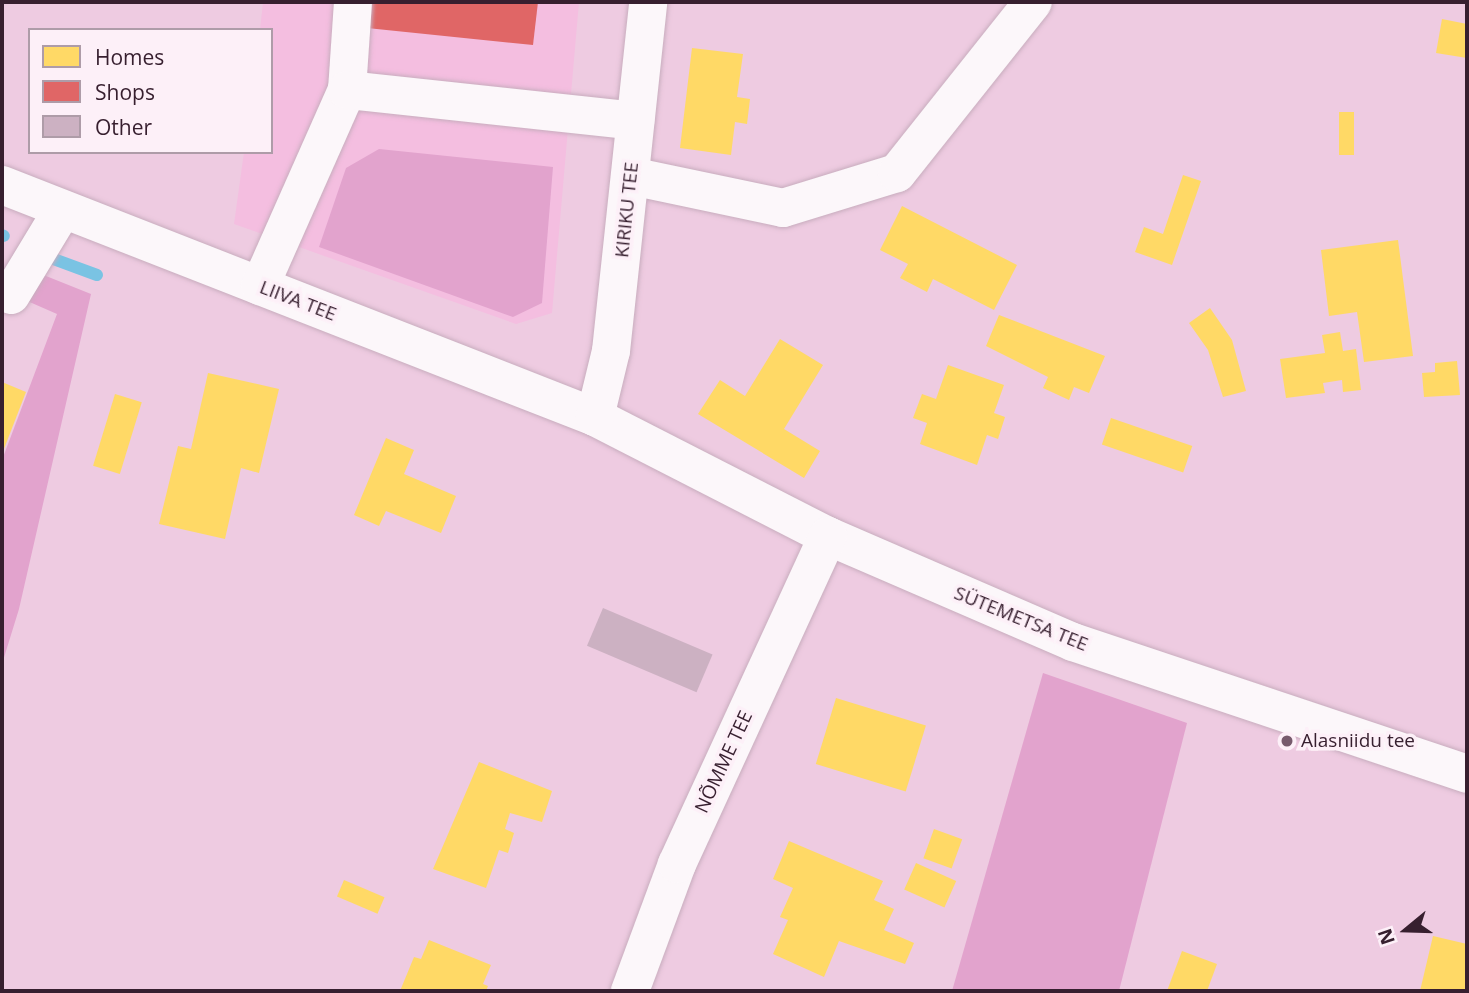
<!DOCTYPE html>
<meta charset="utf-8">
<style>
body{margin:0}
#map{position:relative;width:1469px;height:993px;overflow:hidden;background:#eecbe1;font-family:"Open Sans",sans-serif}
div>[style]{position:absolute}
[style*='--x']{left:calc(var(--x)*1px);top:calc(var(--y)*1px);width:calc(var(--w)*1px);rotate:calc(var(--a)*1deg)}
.built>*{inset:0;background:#f4bee0}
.green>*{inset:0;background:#e2a3cd}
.homes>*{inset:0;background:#ffd966;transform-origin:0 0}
.shops>*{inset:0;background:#e06666}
.stream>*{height:12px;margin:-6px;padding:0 6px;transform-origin:6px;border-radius:6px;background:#7ac3e3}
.building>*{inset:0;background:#ccb1c2;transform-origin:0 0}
.roads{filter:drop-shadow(0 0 2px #c8adbe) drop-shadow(0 0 2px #c8adbe)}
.minor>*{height:38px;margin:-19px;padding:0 19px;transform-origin:19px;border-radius:19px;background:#fcf7fa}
.dots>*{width:19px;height:19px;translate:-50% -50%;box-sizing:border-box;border:4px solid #fdf0f8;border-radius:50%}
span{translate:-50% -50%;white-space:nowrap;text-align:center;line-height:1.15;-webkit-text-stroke:7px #fdf0f8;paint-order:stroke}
.street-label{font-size:19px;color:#371f2f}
.poi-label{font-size:19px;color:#371f2f}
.left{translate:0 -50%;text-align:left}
.frame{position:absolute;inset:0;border:4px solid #371f2f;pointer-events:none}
.legend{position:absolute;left:28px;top:28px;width:245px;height:126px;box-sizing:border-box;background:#fdf0f8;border:2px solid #ae9ca8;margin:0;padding:9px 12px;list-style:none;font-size:21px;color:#371f2f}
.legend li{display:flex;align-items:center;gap:14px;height:35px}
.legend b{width:35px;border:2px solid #ae9ca8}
.north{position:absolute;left:1371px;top:895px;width:70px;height:70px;-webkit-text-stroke:5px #fdf0f8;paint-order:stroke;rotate:251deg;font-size:19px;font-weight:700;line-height:28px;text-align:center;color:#371f2f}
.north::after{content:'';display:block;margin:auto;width:24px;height:32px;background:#371f2f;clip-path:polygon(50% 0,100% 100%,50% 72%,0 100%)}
</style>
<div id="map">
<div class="built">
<i style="clip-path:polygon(263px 2px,579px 2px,552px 313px,516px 324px,234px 224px,244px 152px,271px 152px,271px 30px,260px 30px)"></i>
</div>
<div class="green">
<i style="clip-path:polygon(379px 149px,553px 167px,542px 303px,513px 317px,319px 247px,346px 168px)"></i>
<i style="clip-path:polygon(36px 272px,91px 294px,19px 609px,2px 664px,2px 460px,57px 314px,25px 300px)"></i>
<i style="clip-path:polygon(1043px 673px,1187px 723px,1119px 991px,952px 991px)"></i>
</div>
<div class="homes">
<i style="clip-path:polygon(1442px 19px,1467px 24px,1467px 58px,1436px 53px)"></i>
<i style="clip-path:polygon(692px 48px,743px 54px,737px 97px,750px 99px,747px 124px,735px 122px,731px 155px,680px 148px)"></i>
<i style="left:1339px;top:112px;width:15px;height:43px"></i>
<i style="clip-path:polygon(1183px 175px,1201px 181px,1172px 265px,1135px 252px,1144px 227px,1163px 234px)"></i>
<i style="clip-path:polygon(902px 206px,1017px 265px,994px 310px,933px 279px,927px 292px,900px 278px,908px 264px,880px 250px)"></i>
<i style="clip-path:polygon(1398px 240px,1413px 356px,1364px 362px,1357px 312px,1329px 316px,1321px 250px)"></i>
<i style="clip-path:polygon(1210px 308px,1232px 340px,1246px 391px,1223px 397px,1208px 350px,1189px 323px)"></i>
<i style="clip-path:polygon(999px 315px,1105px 356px,1089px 393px,1074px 387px,1069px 400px,1043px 388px,1048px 377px,986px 346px)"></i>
<i style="clip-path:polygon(1340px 332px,1343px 351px,1356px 349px,1361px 390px,1343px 392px,1342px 380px,1323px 383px,1325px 393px,1286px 398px,1280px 359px,1325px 353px,1322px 335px)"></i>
<i style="clip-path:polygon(780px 339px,823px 365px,784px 429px,820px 451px,804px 478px,698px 414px,720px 380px,745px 396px)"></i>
<i style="clip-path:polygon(1457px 361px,1460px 395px,1424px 397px,1422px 373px,1435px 372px,1435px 363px)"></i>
<i style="clip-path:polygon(948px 365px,1004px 385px,994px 413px,1005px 417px,998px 439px,987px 435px,977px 465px,920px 444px,927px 423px,913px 418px,922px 394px,936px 399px)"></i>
<i style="clip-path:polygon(208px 373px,279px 389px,259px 473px,241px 468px,225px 539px,159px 524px,178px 446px,191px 449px)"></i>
<i style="clip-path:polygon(2px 382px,26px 392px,2px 454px)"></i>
<i style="left:115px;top:394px;width:28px;height:75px;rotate:17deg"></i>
<i style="left:1111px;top:418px;width:86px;height:28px;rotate:19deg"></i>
<i style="clip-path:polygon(386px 438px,414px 450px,404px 474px,456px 496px,441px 533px,386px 511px,379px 526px,354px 515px)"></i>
<i style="left:836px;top:698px;width:94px;height:69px;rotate:17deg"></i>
<i style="clip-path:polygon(479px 762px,552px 791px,542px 822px,510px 813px,505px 829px,514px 833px,508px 853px,499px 850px,486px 888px,433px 869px)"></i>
<i style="left:934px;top:829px;width:30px;height:31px;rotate:20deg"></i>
<i style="clip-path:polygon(789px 841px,883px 881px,874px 900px,894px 909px,884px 930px,914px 943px,905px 964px,839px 941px,824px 977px,773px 954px,788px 920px,780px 917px,793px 888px,773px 879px)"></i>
<i style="left:916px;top:863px;width:44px;height:29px;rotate:24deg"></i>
<i style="left:344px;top:880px;width:44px;height:18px;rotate:23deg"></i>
<i style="clip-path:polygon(1433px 936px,1467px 944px,1466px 991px,1420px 991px)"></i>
<i style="clip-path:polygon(429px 940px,491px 965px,483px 984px,488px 986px,486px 991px,400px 991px,414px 957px,421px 959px)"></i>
<i style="clip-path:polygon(1182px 951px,1217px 964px,1207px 991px,1167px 991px)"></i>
</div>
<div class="shops">
<i style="clip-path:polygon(370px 2px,538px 2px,533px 45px,367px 28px)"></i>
</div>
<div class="stream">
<i style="--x:2;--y:235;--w:2;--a:27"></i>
<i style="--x:51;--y:258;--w:49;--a:20.3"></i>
</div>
<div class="building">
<i style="left:603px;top:608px;width:119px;height:41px;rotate:23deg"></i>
</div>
<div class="roads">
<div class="minor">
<i style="--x:347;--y:90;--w:88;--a:-86.1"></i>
<i style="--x:631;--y:176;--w:155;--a:11.9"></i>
<i style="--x:783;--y:208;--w:119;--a:-17.1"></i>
<i style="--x:897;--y:173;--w:218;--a:-51.5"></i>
<i style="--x:2;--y:185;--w:637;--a:21.37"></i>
<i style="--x:595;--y:417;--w:262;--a:27.1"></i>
<i style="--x:828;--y:536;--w:267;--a:23.4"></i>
<i style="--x:1073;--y:642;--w:416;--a:18.5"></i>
<i style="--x:260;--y:286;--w:214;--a:-66.1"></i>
<i style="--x:347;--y:90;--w:290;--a:6.1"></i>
<i style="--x:11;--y:295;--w:100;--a:-58.8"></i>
<i style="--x:595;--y:417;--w:68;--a:-76.4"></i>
<i style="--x:611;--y:351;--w:351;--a:-83.9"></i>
<i style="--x:630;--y:991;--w:135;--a:-69.7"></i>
<i style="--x:677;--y:864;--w:361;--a:-65.3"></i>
</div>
</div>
<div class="dots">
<i style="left:1287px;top:741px;background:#775b6d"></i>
</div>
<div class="street-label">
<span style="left:627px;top:210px;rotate:-84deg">KIRIKU TEE</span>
<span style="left:298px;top:301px;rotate:21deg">LIIVA TEE</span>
<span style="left:1021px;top:619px;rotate:22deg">SÜTEMETSA TEE</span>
<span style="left:724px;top:762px;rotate:-65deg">NÕMME TEE</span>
</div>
<div class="poi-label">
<span class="left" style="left:1301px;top:741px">Alasniidu tee</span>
</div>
<div class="frame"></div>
<ul class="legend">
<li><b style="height:19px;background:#ffd966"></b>Homes</li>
<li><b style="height:19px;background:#e06666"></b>Shops</li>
<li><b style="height:19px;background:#ccb1c2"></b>Other</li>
</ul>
<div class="north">N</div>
</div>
